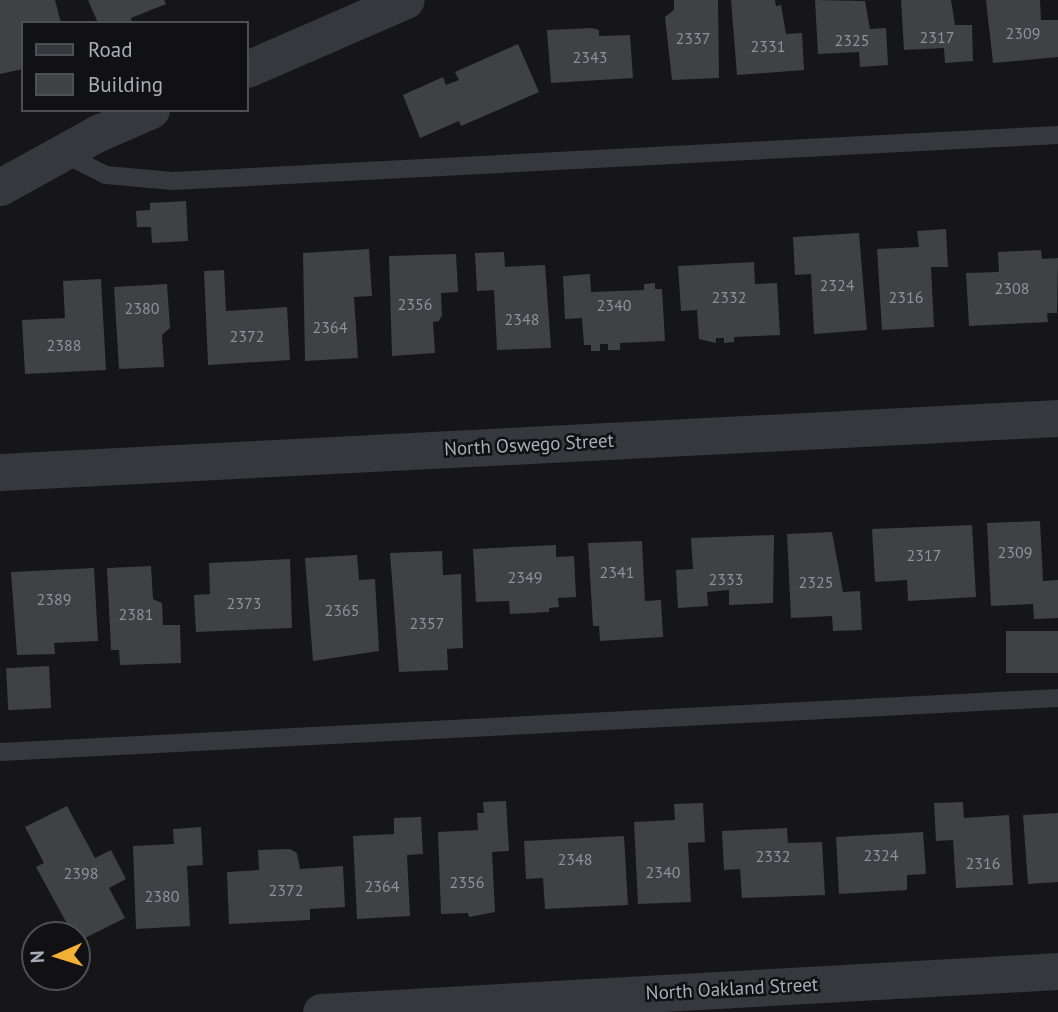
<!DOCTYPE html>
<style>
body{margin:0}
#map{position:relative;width:1058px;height:1012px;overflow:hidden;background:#161618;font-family:"PT Sans",sans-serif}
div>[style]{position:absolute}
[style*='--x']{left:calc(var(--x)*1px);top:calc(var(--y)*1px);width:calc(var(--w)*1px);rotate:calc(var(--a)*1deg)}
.building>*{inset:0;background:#404145;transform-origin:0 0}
.lane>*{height:18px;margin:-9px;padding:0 9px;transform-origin:9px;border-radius:9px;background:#37383d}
.street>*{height:37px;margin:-18.5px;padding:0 18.5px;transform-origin:18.5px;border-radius:18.5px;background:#37383d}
span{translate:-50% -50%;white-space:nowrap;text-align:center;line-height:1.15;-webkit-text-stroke:5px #111113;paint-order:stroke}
.number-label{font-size:16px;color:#8e929b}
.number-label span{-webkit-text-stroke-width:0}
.street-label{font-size:19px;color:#a8adb8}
.legend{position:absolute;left:21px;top:21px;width:228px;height:91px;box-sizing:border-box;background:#111113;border:2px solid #4d4f55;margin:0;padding:9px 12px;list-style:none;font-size:21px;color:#a8adb8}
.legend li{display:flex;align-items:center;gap:14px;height:35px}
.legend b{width:35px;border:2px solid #4d4f55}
.north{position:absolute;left:21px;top:921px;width:70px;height:70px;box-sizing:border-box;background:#111113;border:2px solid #4d4f55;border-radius:50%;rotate:267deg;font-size:19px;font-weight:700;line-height:28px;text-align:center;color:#a8adb8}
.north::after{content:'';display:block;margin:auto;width:24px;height:32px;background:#f2b134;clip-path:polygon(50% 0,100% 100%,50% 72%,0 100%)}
</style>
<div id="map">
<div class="building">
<i style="clip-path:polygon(0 0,55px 0,61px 23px,23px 23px,23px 69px,0 74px)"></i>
<i style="clip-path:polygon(88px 0,164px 0,166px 4px,131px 18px,132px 23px,98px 23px)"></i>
<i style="clip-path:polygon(674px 0,718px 0,719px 78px,672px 80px,665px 17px,674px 10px)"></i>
<i style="clip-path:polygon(731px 0,775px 0,776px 6px,781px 5px,786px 34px,802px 33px,804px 70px,737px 75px)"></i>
<i style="clip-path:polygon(815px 0,865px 1px,870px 29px,886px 28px,888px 65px,860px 67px,859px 52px,818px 54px)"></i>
<i style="clip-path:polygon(901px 0,951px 0,955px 25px,972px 25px,973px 61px,945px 63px,944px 48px,904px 50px)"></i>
<i style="clip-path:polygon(986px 0,1040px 0,1041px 20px,1058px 20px,1058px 57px,993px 63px)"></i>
<i style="clip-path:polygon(592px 28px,599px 30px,599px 36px,630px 35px,633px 78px,551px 83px,547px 30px)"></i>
<i style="clip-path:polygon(518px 44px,539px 92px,461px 126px,459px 121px,420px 138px,403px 95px,443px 77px,446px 85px,459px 80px,455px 72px)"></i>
<i style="clip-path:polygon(186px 201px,188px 241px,152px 243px,151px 227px,137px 227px,136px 211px,150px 210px,150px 203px)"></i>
<i style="clip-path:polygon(946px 229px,948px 267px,931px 267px,934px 327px,882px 330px,877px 249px,919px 247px,917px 231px)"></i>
<i style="clip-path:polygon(859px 233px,867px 330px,814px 334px,811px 274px,795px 275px,793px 237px)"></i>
<i style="clip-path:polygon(369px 249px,372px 296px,354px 297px,358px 358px,305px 361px,303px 253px)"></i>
<i style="clip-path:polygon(1041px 250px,1042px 259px,1058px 258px,1057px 313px,1047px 313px,1048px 322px,969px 326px,966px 273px,999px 272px,998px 252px)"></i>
<i style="clip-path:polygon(504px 252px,505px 267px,545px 265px,551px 348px,497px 350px,494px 290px,477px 291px,475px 253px)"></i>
<i style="clip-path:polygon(456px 254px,458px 292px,441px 293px,442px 315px,439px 321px,433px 322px,435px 353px,392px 356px,389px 256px)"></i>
<i style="clip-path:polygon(754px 262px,755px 284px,777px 283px,780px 335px,734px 337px,734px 342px,724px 343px,724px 338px,716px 338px,716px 343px,699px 339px,697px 310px,681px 311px,678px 266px)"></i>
<i style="clip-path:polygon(224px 270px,226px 311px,287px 307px,290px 360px,208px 365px,204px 271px)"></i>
<i style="clip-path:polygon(590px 274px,591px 292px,644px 290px,644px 284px,655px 283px,655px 289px,662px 289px,665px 341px,620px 343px,620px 350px,608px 350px,608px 344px,600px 344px,600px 351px,591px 351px,591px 345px,584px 345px,582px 318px,565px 319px,563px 276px)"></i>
<i style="clip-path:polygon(101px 279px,106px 370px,25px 374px,22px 320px,65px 318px,63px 281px)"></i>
<i style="clip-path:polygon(167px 284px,170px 328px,162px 335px,164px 367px,119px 369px,114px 287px)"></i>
<i style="clip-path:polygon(1040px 521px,1043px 581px,1058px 580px,1058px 618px,1034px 619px,1033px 604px,991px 606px,987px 523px)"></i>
<i style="clip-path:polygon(972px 525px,976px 597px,908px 601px,907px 580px,875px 582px,872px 529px)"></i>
<i style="clip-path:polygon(832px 532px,843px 592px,860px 591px,862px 630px,833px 631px,832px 616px,791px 618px,787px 534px)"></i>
<i style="clip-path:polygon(774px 535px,773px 603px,729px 605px,729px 590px,707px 592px,708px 606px,678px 608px,676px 570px,693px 569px,691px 538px)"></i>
<i style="clip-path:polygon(642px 541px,645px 601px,661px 600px,663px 637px,600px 641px,599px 626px,593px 626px,588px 543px)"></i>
<i style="clip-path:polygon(556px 545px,556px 557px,574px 556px,576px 597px,558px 598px,559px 607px,549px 608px,549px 612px,510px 614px,509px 601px,476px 602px,473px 549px)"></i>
<i style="clip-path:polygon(442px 551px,443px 575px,461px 574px,463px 648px,447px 649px,448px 670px,399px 672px,390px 553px)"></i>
<i style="clip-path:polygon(357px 555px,359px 580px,375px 579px,379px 651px,313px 661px,305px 558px)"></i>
<i style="clip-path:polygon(290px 559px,292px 628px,196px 632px,194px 595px,210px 594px,209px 563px)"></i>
<i style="clip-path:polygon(151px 566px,153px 599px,162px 603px,163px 625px,180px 625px,181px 663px,120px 665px,119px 650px,111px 650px,107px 568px)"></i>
<i style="clip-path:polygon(94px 568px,98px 641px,54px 643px,55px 654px,17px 655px,11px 572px)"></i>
<i style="left:1058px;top:631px;width:42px;height:52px;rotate:90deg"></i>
<i style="left:49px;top:666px;width:42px;height:43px;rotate:87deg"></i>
<i style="clip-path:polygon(506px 801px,509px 851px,492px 852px,495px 912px,469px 917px,468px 913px,441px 914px,438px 832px,478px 830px,477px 813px,484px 813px,483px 802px)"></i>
<i style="clip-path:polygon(963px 802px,964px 818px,1009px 815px,1013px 885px,956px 888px,953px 840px,936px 841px,934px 803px)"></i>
<i style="clip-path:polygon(703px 803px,705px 842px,688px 843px,691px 902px,638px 904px,634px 822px,675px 820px,674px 804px)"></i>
<i style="clip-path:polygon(67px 806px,95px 858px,111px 850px,126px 879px,109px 888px,125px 918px,77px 942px,36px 867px,44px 863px,25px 827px)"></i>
<i style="clip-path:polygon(1058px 813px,1058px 882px,1028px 884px,1023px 815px)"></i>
<i style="clip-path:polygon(421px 817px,423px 854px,407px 855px,410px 916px,357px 919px,353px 836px,394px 834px,394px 818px)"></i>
<i style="clip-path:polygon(201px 827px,203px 865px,187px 866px,190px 926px,136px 929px,133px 846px,174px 844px,173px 829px)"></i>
<i style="clip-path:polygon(787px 828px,788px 843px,822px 842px,825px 895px,742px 898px,740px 869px,724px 870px,722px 831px)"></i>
<i style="clip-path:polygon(923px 832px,926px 874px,907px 875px,907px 890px,839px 894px,836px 837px)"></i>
<i style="clip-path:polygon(624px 836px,628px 905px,545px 909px,543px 878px,526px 879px,524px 841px)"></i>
<i style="clip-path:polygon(290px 849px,297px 853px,300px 869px,343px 866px,345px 907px,310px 909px,310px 920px,229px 924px,227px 872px,259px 870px,258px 850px)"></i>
</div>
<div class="lane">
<i style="--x:62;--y:153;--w:49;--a:26.6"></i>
<i style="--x:106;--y:175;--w:67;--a:5.1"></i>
<i style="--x:173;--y:181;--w:886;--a:-2.98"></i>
<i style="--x:0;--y:752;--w:1059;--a:-2.92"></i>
</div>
<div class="street">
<i style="--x:247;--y:69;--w:173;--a:-23.5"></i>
<i style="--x:0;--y:187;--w:110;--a:-28.9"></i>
<i style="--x:96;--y:134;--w:60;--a:-23.6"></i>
<i style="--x:0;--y:472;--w:1059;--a:-2.92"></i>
<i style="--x:321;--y:1012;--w:738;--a:-3.18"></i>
</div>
<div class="number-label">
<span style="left:1023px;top:33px">2309</span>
<span style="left:937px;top:37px">2317</span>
<span style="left:693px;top:38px">2337</span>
<span style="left:852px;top:40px">2325</span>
<span style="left:768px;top:46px">2331</span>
<span style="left:590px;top:57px">2343</span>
<span style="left:837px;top:285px">2324</span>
<span style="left:1012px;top:288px">2308</span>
<span style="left:729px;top:297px">2332</span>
<span style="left:906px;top:297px">2316</span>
<span style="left:415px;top:304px">2356</span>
<span style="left:614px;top:305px">2340</span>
<span style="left:142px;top:308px">2380</span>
<span style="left:522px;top:319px">2348</span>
<span style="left:330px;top:327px">2364</span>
<span style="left:247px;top:336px">2372</span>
<span style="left:64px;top:345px">2388</span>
<span style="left:1015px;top:552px">2309</span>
<span style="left:924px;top:555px">2317</span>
<span style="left:617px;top:572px">2341</span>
<span style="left:525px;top:577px">2349</span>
<span style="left:726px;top:579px">2333</span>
<span style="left:816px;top:582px">2325</span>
<span style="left:54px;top:599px">2389</span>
<span style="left:244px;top:603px">2373</span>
<span style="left:342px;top:610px">2365</span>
<span style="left:136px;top:614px">2381</span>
<span style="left:427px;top:623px">2357</span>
<span style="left:881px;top:855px">2324</span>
<span style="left:773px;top:856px">2332</span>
<span style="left:575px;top:859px">2348</span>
<span style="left:983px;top:863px">2316</span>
<span style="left:663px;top:872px">2340</span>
<span style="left:81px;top:873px">2398</span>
<span style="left:467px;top:882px">2356</span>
<span style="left:382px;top:886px">2364</span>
<span style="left:286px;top:890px">2372</span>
<span style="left:162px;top:896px">2380</span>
</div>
<div class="street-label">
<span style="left:529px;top:445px;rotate:-3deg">North Oswego Street</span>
<span style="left:732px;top:989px;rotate:-3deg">North Oakland Street</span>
</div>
<ul class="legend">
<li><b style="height:9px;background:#37383d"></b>Road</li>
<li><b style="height:19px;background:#404145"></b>Building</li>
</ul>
<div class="north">N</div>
</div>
